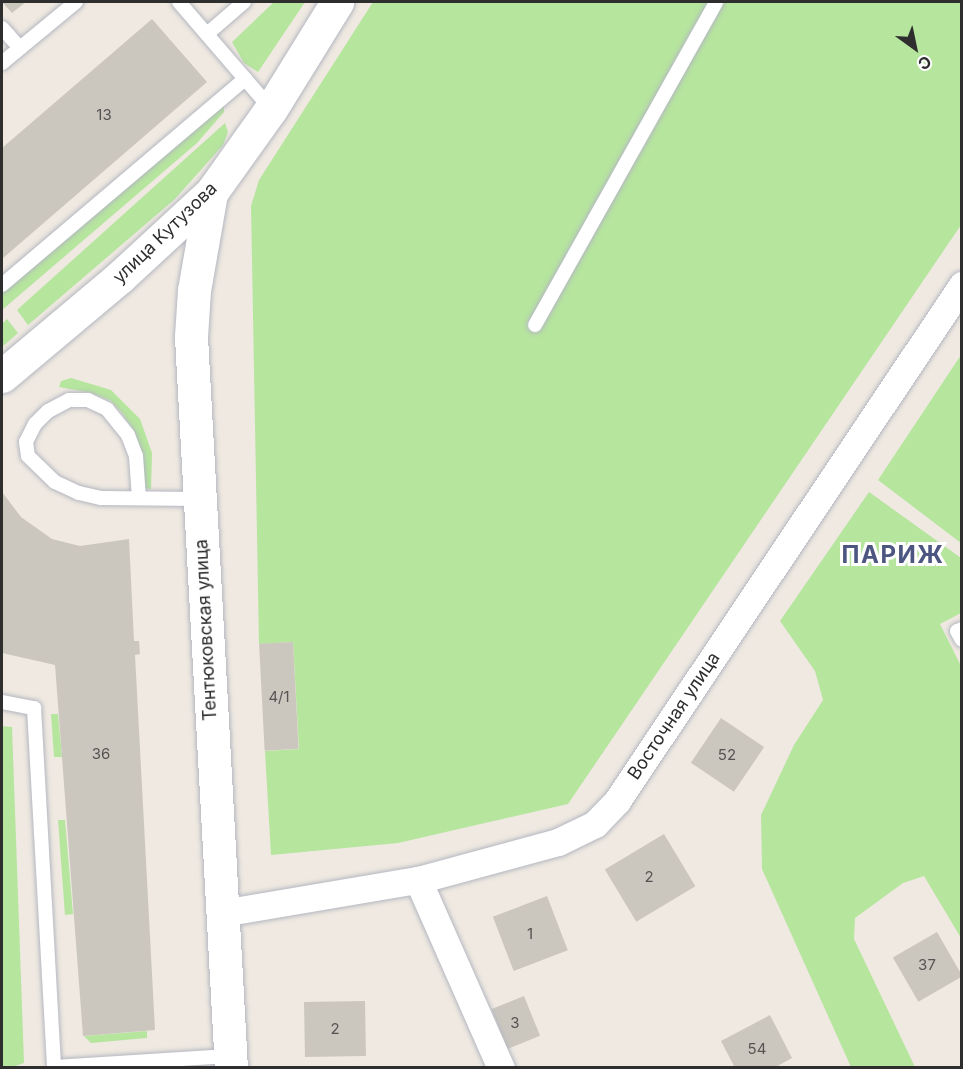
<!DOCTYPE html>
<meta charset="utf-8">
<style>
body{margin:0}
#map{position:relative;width:963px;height:1069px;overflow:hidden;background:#efe9e1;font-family:Inter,sans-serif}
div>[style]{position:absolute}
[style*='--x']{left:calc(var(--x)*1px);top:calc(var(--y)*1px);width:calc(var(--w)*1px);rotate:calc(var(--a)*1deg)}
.green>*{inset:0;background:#b6e59e}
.building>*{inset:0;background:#cbc7bf;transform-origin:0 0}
.roads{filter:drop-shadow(0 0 2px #b4b7c1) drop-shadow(0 0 2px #b4b7c1)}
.service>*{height:14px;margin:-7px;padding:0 7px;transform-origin:7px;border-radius:7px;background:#fff}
.minor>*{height:27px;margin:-13.5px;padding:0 13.5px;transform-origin:13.5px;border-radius:13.5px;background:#fff}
.tertiary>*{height:33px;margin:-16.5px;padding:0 16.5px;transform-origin:16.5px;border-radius:16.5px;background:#fff}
span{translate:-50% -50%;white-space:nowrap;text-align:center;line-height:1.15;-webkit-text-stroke:6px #fff;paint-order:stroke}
.number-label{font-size:15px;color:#555452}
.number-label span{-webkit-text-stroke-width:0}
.street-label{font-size:18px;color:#2e2e2e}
.district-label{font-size:24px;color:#4d5680;font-weight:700;letter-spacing:1.5px}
.frame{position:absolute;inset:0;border:3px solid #2e2e2e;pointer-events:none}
.north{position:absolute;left:885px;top:18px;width:60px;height:60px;-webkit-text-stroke:4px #fff;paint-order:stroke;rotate:147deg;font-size:16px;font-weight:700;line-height:24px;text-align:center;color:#2e2e2e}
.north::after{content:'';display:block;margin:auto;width:21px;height:27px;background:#2e2e2e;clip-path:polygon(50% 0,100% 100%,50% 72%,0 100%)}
</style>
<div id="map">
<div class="green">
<i style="clip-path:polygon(274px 2px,305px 2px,258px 72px,244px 63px,232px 42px)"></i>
<i style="clip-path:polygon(373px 2px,961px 2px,961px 225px,568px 804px,398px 843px,271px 855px,265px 751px,299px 749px,293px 642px,259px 644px,251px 206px,259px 180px)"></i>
<i style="clip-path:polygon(224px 98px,224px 112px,197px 143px,2px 310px,2px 288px)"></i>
<i style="clip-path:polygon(225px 123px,228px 132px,223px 145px,175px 199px,28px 325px,17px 310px)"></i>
<i style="clip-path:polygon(7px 319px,18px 333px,2px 347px,2px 324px)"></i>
<i style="clip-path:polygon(961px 355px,961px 543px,878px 480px)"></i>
<i style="clip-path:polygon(71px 378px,111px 390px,140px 419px,152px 453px,151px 489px,144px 488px,141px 450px,135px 432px,122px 413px,111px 401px,92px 393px,59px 387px,61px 381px)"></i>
<i style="clip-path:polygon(869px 492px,961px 558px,961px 613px,940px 624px,961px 666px,961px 938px,924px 876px,903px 883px,855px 918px,854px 939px,915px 1067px,851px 1067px,762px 869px,761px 815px,794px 745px,823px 700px,815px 671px,780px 621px)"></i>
<i style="clip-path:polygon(51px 714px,58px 714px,62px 757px,54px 757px)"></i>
<i style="clip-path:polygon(2px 726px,12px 727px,24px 1063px,10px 1068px,2px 1067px)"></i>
<i style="clip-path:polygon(58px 820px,65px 820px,73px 914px,65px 915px)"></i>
<i style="clip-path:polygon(147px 1031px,147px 1038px,91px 1043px,84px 1036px)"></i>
</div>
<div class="building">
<i style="clip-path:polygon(2px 2px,26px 2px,12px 13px)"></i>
<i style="clip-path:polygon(152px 19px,207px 82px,2px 259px,2px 148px)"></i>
<i style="clip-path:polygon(2px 492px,21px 517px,52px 539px,80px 546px,129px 539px,134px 641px,139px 641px,140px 654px,135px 655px,155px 1030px,83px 1036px,55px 665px,2px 653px)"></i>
<i style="left:293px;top:642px;width:107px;height:34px;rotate:87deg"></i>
<i style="left:721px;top:718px;width:52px;height:54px;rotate:34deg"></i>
<i style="left:664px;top:834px;width:61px;height:69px;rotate:59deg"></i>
<i style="left:547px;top:896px;width:58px;height:58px;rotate:69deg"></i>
<i style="left:937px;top:932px;width:51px;height:51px;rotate:60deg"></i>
<i style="left:524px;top:996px;width:43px;height:35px;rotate:68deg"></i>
<i style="left:365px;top:1001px;width:55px;height:61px;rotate:89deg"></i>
<i style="clip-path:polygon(770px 1015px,792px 1058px,774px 1068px,735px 1068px,721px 1041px)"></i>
</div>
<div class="roads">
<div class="service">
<i style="--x:179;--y:2;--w:141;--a:49.3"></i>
<i style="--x:2;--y:28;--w:27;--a:48"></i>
<i style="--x:207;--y:34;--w:49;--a:-40.9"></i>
<i style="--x:2;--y:63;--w:96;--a:-39.5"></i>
<i style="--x:2;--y:285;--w:319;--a:-40.3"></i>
<i style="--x:535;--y:325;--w:370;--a:-60.7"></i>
<i style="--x:139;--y:498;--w:42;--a:-94.1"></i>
<i style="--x:136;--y:456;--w:22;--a:-111"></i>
<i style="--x:128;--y:435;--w:33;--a:-129"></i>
<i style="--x:107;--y:409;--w:21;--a:-155"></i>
<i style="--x:88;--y:400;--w:19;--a:180"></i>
<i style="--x:69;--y:400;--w:24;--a:152"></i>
<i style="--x:48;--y:411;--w:18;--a:135"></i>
<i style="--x:35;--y:424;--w:20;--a:117"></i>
<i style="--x:26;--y:442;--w:14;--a:82"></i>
<i style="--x:28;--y:456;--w:37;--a:44"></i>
<i style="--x:55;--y:482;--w:26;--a:25"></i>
<i style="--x:79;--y:493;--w:23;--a:13"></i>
<i style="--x:101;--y:498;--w:97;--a:0.6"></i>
<i style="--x:962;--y:629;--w:5;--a:158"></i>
<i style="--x:957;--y:631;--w:10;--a:61"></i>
<i style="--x:2;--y:702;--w:33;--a:11"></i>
<i style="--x:34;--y:708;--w:360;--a:86.8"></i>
<i style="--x:54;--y:1067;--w:176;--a:-3.6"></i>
</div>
<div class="minor">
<i style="--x:418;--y:880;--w:206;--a:66.2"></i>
<i style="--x:222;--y:913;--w:199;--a:-9.6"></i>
<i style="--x:418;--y:880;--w:145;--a:-15.2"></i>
<i style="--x:558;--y:842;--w:41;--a:-25.9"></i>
<i style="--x:595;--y:824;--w:32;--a:-46"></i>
<i style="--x:617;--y:801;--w:621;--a:-56.23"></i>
</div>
<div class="tertiary">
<i style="--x:211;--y:193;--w:98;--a:99.9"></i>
<i style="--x:194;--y:290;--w:47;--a:93.7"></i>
<i style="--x:191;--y:337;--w:732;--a:86.87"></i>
<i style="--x:2;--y:376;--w:154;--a:-40"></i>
<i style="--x:120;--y:277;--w:124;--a:-42.7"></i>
<i style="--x:211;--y:193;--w:103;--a:-54.5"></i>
<i style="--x:271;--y:109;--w:126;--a:-58.3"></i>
</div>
</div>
<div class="number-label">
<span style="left:104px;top:115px">13</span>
<span style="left:279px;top:697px">4/1</span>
<span style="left:101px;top:754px">36</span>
<span style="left:727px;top:755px">52</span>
<span style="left:649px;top:877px">2</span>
<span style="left:530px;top:934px">1</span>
<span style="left:927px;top:965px">37</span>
<span style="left:515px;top:1023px">3</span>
<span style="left:335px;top:1029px">2</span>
<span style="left:757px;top:1049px">54</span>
</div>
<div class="street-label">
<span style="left:165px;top:233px;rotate:-44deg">улица Кутузова</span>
<span style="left:206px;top:630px;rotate:-93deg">Тентюковская улица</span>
<span style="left:674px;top:716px;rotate:-56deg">Восточная улица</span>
</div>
<div class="district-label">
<span style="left:893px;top:555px">ПАРИЖ</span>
</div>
<div class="frame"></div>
<div class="north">С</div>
</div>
